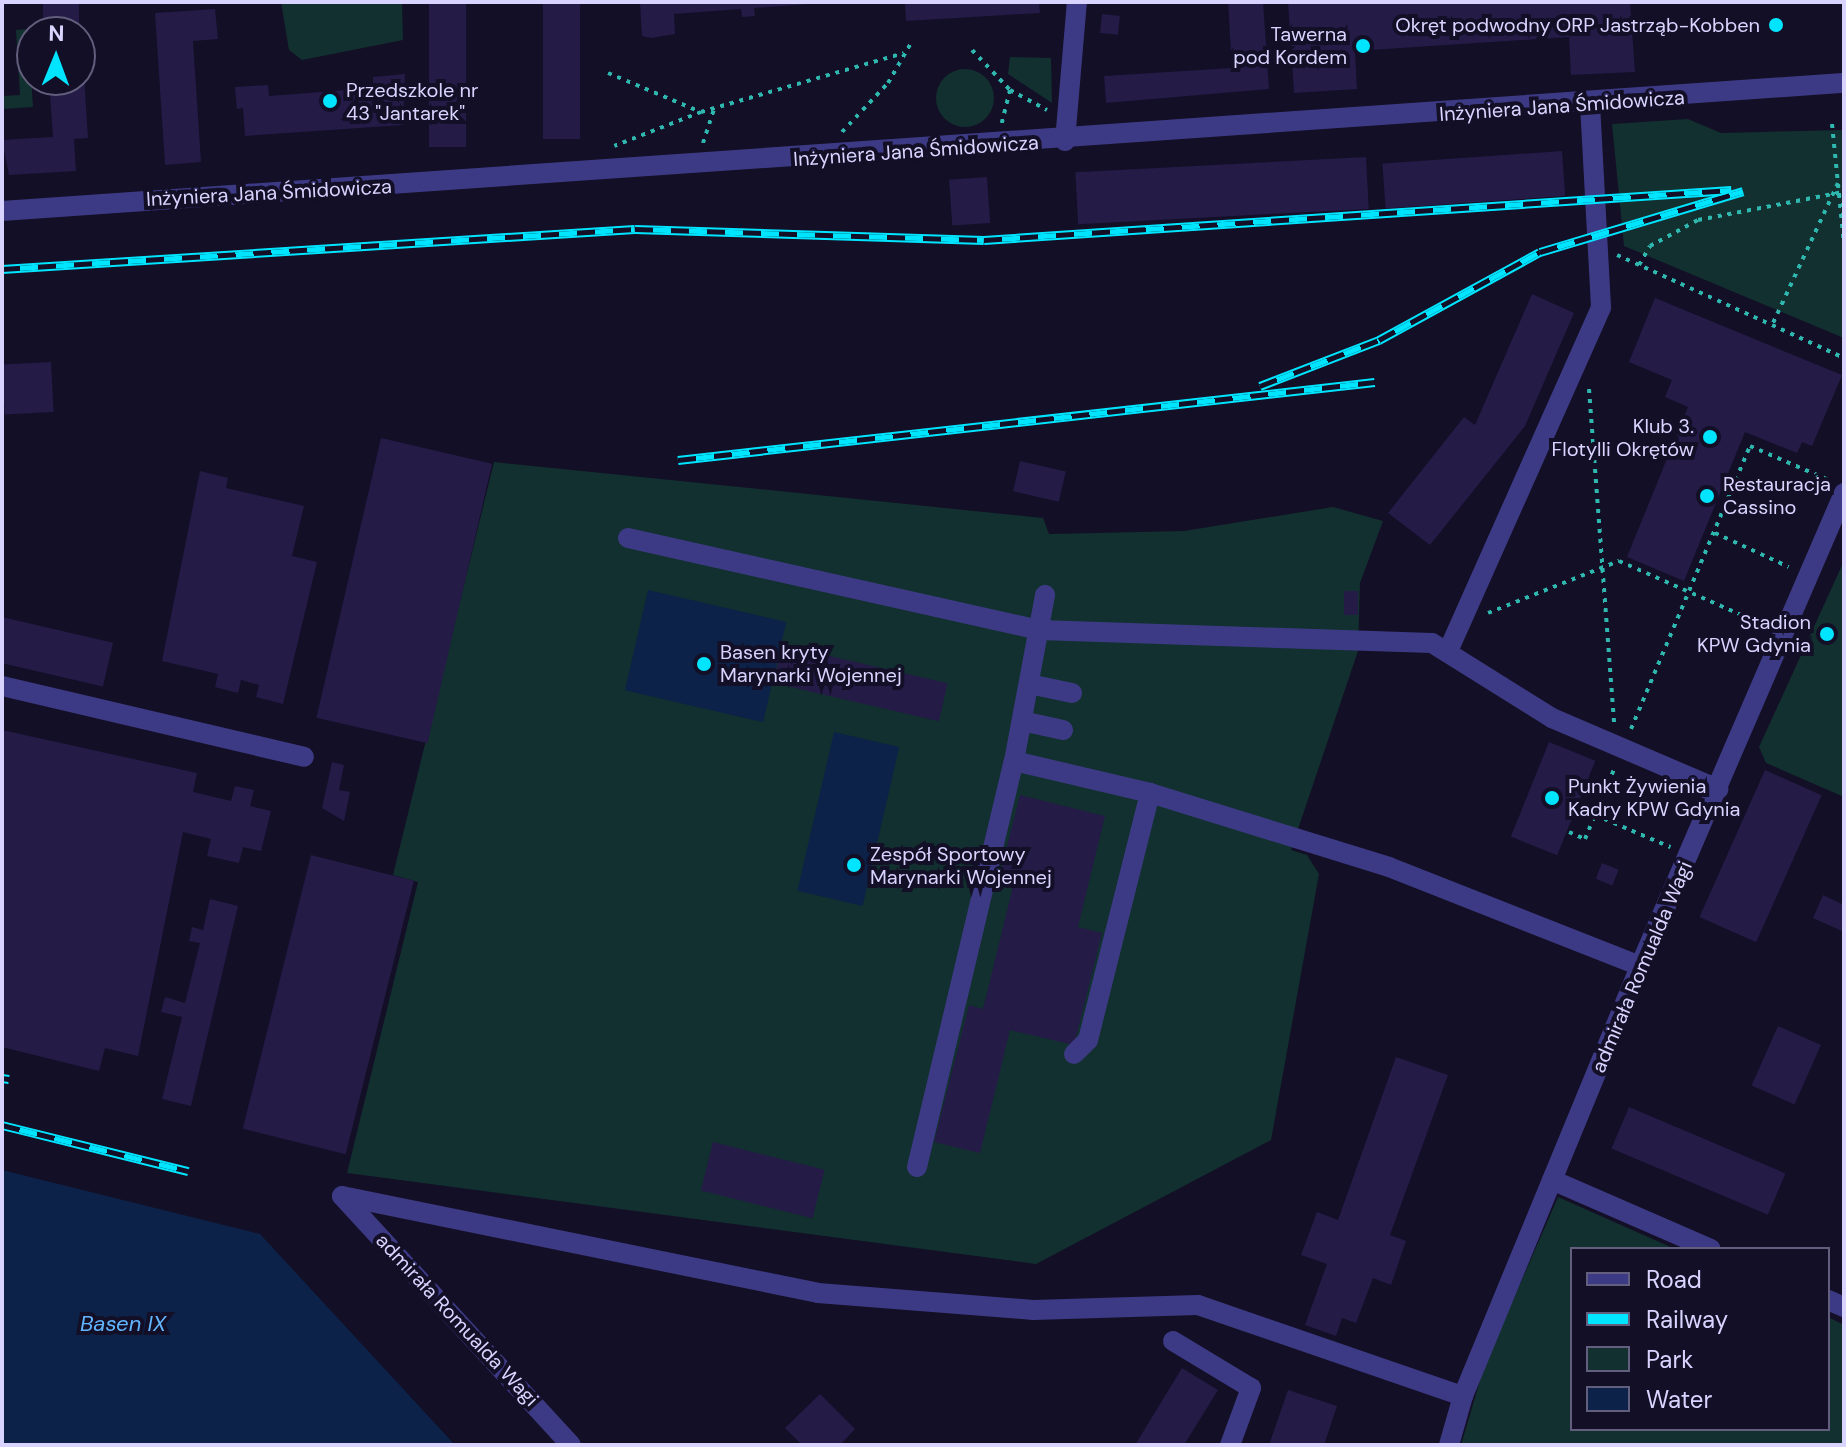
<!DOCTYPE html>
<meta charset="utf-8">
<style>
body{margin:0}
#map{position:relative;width:1846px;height:1447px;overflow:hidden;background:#130f26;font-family:"DM Sans",sans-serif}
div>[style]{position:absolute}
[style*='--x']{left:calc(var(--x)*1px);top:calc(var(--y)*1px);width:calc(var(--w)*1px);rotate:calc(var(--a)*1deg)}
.green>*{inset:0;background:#12302f}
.round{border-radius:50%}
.water>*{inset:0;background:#0c2248;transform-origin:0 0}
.building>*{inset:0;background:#241b47;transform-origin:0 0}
.path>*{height:4px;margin-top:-2px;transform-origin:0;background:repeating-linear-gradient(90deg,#2fb8b0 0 4px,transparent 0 10px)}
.minor>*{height:20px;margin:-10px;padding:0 10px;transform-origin:10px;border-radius:10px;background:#3d3a85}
.rail>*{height:9px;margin-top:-4.5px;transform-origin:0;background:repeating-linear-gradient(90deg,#130f26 0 18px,#00e5ff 0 36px);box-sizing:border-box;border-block:2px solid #00e5ff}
.dots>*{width:22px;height:22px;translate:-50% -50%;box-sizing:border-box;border:4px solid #130f26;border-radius:50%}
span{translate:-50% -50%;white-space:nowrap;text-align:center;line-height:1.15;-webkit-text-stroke:8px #130f26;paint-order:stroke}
.poi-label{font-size:20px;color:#d9d4ff}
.right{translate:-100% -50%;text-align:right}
.left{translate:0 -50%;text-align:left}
.street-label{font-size:20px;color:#d9d4ff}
.water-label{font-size:22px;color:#62b6ff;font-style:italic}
.frame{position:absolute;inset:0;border:4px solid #d9d4ff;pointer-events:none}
.legend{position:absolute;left:1570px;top:1247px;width:260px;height:184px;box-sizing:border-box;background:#130f26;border:2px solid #625e7d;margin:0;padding:10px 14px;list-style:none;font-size:24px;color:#d9d4ff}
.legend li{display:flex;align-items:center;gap:16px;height:40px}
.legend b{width:40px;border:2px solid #625e7d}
.north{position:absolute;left:16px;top:16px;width:80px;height:80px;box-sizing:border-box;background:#130f26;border:2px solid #625e7d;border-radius:50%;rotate:1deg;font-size:22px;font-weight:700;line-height:32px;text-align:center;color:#d9d4ff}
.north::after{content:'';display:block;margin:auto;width:28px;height:36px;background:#00e5ff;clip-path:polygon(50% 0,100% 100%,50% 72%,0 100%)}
</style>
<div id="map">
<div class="green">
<i style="clip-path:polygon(281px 2px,402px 2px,403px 40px,302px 60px,289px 50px)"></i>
<i style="clip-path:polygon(28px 29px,33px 107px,2px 109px,2px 96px,20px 95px,16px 30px)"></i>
<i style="clip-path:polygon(1010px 57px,1051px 58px,1052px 103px,1008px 74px)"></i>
<i class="round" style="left:936px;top:69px;width:58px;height:58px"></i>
<i style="clip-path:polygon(1688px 119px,1721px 133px,1844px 130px,1844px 338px,1624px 246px,1612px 124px)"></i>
<i style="clip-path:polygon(494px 462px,1043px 518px,1049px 534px,1184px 531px,1333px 507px,1383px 521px,1360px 583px,1358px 651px,1291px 850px,1307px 855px,1319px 874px,1271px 1140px,1036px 1264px,347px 1173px,418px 882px,393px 875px)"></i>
<i style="clip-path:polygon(1844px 561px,1844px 797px,1766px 763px,1759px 747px)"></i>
<i style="clip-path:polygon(1558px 1197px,1675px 1249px,1572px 1249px,1572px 1429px,1828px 1429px,1828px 1317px,1844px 1325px,1844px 1445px,1461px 1445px,1484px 1367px)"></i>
</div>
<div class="water">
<i style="left:648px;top:590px;width:142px;height:103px;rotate:13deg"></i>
<i style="left:834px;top:732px;width:67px;height:163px;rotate:13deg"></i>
<i style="clip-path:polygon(2px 1170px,260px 1234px,455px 1445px,2px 1445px)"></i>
</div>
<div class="building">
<i style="left:43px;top:2px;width:36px;height:30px"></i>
<i style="left:429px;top:2px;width:37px;height:145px"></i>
<i style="left:543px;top:2px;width:37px;height:137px"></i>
<i style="clip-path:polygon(640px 2px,808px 2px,808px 4px,754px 8px,755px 16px,742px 17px,741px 9px,674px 14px,675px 34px,651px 38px,642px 36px)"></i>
<i style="clip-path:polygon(905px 2px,1039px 2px,1040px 13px,906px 21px)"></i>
<i style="clip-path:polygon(1228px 2px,1263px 2px,1269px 89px,1106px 103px,1104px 76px,1232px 68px)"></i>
<i style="clip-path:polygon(1288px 2px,1630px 2px,1635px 72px,1571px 75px,1569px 37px,1355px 51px,1357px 89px,1294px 93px)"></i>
<i style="clip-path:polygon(215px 9px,218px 39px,193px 41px,201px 162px,165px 165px,155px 13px)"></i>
<i style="left:1102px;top:14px;width:18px;height:19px;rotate:6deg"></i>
<i style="clip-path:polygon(82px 47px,88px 138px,74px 139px,76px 171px,9px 175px,2px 140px,53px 137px,49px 80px,80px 80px)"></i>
<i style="clip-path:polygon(405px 74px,403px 125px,245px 136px,243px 108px,237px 109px,235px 87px,268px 85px,269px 96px,373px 88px,373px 77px)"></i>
<i style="left:1562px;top:151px;width:45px;height:180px;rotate:86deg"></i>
<i style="left:1366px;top:157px;width:52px;height:291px;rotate:87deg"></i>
<i style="left:987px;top:177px;width:46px;height:38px;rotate:86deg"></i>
<i style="clip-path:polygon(1532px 294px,1574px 313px,1525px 426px,1430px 545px,1388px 513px,1464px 417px,1475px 425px)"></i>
<i style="clip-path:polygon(1655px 298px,1842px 375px,1812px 446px,1802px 442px,1797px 453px,1745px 432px,1684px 581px,1627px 557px,1688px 407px,1665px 397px,1672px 380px,1629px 362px)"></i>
<i style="left:51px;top:362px;width:50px;height:49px;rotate:87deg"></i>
<i style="left:381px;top:438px;width:114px;height:287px;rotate:13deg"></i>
<i style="left:1020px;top:461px;width:47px;height:31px;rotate:13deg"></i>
<i style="clip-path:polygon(200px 471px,228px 478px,226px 488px,304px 506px,292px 556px,317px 562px,283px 704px,256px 697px,259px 685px,241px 680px,238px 693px,215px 687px,218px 674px,162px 661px)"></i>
<i style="left:1344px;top:591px;width:14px;height:24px"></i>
<i style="left:2px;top:617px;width:114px;height:45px;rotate:13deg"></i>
<i style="left:782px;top:645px;width:170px;height:39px;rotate:13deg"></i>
<i style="clip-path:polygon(2px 730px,197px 773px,193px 792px,231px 801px,235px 786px,254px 790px,250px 806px,271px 811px,261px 851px,243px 847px,239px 863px,207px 856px,211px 839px,183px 832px,138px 1056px,105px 1048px,99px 1071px,2px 1047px)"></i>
<i style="left:1549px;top:742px;width:50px;height:102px;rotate:22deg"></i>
<i style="clip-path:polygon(332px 762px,344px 765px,339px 790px,350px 792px,344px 821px,322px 808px)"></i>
<i style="left:1765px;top:770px;width:62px;height:161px;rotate:24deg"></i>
<i style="clip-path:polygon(1020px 795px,1105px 816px,1078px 927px,1102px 933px,1074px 1045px,1010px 1030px,980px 1153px,934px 1142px,969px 1005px,983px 1009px,1016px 874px,1001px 870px)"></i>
<i style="left:311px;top:855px;width:106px;height:282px;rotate:14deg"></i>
<i style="left:1602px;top:863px;width:18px;height:17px;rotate:22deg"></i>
<i style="clip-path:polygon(1823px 895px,1844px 905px,1844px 932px,1813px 918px)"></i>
<i style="clip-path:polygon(210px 899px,238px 906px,191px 1106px,162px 1099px,182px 1017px,161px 1012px,165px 997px,185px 1003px,200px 943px,189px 941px,192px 927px,203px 930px)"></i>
<i style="left:1778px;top:1026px;width:47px;height:65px;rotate:24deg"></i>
<i style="clip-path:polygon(1396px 1057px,1448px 1075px,1390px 1235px,1406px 1241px,1391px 1285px,1373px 1278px,1356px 1323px,1342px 1318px,1336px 1336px,1305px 1325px,1327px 1264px,1301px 1255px,1317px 1212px,1338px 1220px)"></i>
<i style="left:1629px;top:1107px;width:170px;height:45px;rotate:23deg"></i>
<i style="left:713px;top:1142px;width:115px;height:50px;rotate:14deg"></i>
<i style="clip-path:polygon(1182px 1368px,1218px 1390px,1184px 1445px,1135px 1445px)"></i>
<i style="clip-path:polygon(1288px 1390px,1337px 1406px,1324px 1445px,1269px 1445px)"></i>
<i style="clip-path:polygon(820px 1394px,855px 1429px,840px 1445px,802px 1445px,785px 1428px)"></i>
</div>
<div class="path">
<i style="--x:972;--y:50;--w:55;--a:46.5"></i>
<i style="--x:1010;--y:90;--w:34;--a:104"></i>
<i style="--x:608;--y:73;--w:101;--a:22.8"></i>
<i style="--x:701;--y:112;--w:93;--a:158.7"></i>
<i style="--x:1010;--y:90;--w:42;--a:28.4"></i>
<i style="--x:701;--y:112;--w:211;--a:-16.2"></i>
<i style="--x:1832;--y:124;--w:121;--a:84.3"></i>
<i style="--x:842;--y:132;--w:67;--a:-46.8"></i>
<i style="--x:888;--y:83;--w:46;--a:-60.1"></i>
<i style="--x:703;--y:143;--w:38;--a:-72"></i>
<i style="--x:1838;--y:183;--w:157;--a:114.9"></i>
<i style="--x:1772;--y:325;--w:79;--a:24.6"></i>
<i style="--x:1617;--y:255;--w:170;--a:24.3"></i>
<i style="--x:1639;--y:265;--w:22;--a:-60"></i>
<i style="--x:1650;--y:246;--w:55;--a:-28.4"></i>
<i style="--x:1698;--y:220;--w:149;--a:-10.9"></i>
<i style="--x:1589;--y:389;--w:335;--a:85.7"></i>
<i style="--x:1715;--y:533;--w:81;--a:24.7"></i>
<i style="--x:1488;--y:613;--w:141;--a:-21.7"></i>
<i style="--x:1619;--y:561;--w:158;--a:23.8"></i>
<i style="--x:1631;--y:729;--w:307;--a:-67.2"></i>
<i style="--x:1750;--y:446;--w:88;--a:23.4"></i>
<i style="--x:1595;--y:815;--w:82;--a:23.1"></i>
<i style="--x:1569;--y:832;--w:17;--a:24"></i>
<i style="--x:1585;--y:839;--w:78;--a:-67.4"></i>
</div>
<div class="minor">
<i style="--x:1065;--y:141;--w:140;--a:-85.1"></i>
<i style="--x:2;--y:211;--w:1846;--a:-3.98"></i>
<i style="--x:628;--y:538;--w:422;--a:12.6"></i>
<i style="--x:1040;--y:630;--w:392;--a:1.9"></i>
<i style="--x:1432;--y:643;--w:142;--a:32"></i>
<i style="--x:1552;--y:718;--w:181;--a:23.2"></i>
<i style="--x:1449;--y:649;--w:374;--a:-66"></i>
<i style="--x:1601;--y:307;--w:202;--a:-93.1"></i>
<i style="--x:1029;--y:684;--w:44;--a:11.8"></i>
<i style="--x:2;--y:686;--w:310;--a:13.2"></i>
<i style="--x:1022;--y:721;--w:42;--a:12.4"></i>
<i style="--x:1014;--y:761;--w:140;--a:13.2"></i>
<i style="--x:1150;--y:793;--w:250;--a:17.2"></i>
<i style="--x:1389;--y:867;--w:270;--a:21.5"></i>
<i style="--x:1074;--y:1054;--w:20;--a:-45"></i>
<i style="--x:1088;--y:1040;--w:255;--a:-75.9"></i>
<i style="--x:917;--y:1167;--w:417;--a:-76.6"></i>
<i style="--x:1014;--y:761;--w:169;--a:-79.4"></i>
<i style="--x:1552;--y:1180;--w:173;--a:23.5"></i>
<i style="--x:342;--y:1196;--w:486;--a:11.5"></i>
<i style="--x:818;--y:1293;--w:216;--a:4.5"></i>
<i style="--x:1033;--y:1310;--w:165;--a:-1.7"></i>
<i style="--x:1198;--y:1305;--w:280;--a:19"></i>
<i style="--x:342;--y:1196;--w:338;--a:47.4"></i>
<i style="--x:1828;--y:1300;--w:17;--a:24"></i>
<i style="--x:1173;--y:1341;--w:91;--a:31.1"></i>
<i style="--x:1251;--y:1388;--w:61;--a:110.2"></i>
<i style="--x:1449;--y:1445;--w:51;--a:-74.1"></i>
<i style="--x:1463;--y:1396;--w:465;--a:-67.6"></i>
<i style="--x:1640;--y:966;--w:515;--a:-66.67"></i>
</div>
<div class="rail">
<i style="--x:2;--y:269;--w:634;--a:-3.62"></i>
<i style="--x:635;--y:229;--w:349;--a:1.8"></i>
<i style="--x:984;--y:240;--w:749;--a:-3.83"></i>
<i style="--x:1260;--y:386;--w:128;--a:-21.1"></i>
<i style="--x:1379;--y:340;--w:183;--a:-28.7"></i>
<i style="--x:1540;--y:252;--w:212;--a:-16.7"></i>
<i style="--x:678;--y:460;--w:701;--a:-6.39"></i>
<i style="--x:2;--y:1078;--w:7;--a:8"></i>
<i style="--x:2;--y:1125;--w:192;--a:13.9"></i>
</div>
<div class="dots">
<i style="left:1776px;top:25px;background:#00e5ff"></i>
<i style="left:1363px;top:46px;background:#00e5ff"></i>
<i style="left:330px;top:101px;background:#00e5ff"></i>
<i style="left:1710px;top:437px;background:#00e5ff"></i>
<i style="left:1707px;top:496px;background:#00e5ff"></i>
<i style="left:1827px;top:634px;background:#00e5ff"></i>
<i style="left:704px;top:664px;background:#00e5ff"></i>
<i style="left:1552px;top:798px;background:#00e5ff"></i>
<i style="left:854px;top:865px;background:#00e5ff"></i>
</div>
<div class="poi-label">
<span class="right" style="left:1760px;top:25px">Okręt podwodny ORP Jastrząb-Kobben</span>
<span class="right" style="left:1347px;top:46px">Tawerna<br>pod Kordem</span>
<span class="left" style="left:346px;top:102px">Przedszkole nr<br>43 "Jantarek"</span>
<span class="right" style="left:1694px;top:438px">Klub 3.<br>Flotylli Okrętów</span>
<span class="left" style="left:1723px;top:496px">Restauracja<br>Cassino</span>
<span class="right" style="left:1811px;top:634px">Stadion<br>KPW Gdynia</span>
<span class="left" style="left:720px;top:664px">Basen kryty<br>Marynarki Wojennej</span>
<span class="left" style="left:1568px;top:798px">Punkt Żywienia<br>Kadry KPW Gdynia</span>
<span class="left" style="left:870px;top:866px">Zespół Sportowy<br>Marynarki Wojennej</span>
</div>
<div class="street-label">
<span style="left:1562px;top:106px;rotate:-4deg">Inżyniera Jana Śmidowicza</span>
<span style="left:916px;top:151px;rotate:-4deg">Inżyniera Jana Śmidowicza</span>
<span style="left:269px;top:193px;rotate:-3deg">Inżyniera Jana Śmidowicza</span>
<span style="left:1642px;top:967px;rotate:-67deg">admirała Romualda Wagi</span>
<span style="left:457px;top:1320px;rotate:47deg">admirała Romualda Wagi</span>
</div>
<div class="water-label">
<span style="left:123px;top:1324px">Basen IX</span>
</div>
<div class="frame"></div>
<ul class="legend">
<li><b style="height:10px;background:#3d3a85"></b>Road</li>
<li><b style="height:10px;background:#00e5ff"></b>Railway</li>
<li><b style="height:22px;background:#12302f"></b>Park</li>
<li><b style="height:22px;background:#0c2248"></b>Water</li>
</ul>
<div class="north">N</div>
</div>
